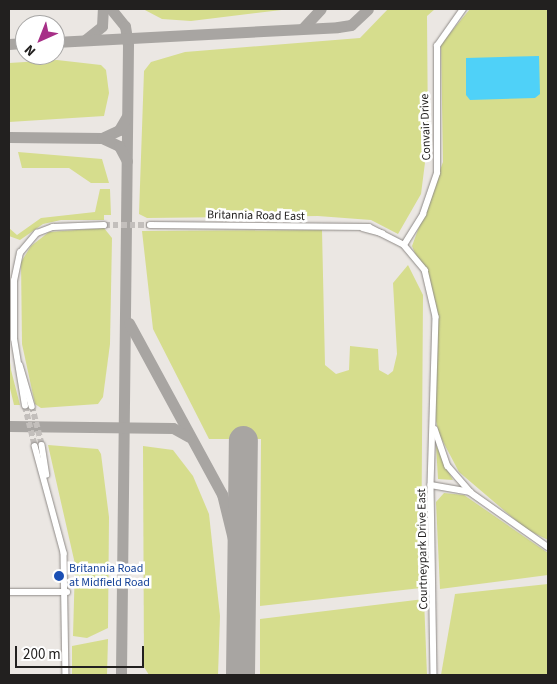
<!DOCTYPE html>
<style>
body{margin:0}
#map{position:relative;width:557px;height:684px;overflow:hidden;background:#ebe7e3;font-family:"Source Sans 3",sans-serif}
div>[style]{position:absolute}
[style*='--x']{left:calc(var(--x)*1px);top:calc(var(--y)*1px);width:calc(var(--w)*1px);rotate:calc(var(--a)*1deg)}
.green>*{inset:0;background:#d6dd8d}
.water>*{inset:0;background:#4fd1f8}
.taxiway>*{height:11px;margin:-5.5px;padding:0 5.5px;transform-origin:5.5px;border-radius:5.5px;background:#a8a5a2}
.runway>*{height:29px;margin:-14.5px;padding:0 14.5px;transform-origin:14.5px;border-radius:14.5px;background:#a8a5a2}
.minor-tunnel>*{height:5.5px;margin-top:-2.75px;transform-origin:0;background:repeating-linear-gradient(90deg,#c3bfbc 0 5.5px,transparent 0 8.5px)}
.roads{filter:drop-shadow(0 0 1px #8e8a87) drop-shadow(0 0 1px #8e8a87)}
.minor>*{height:5.5px;margin:-2.75px;padding:0 2.75px;transform-origin:2.75px;border-radius:2.75px;background:#fff}
.dots>*{width:14px;height:14px;translate:-50% -50%;box-sizing:border-box;border:2px solid #fff;border-radius:50%}
span{translate:-50% -50%;white-space:nowrap;text-align:center;line-height:1.15;-webkit-text-stroke:5px #fff;paint-order:stroke}
.street-label{font-size:12px;color:#22201f}
.transit-label{font-size:12px;color:#164399}
.left{translate:0 -50%;text-align:left}
.frame{position:absolute;inset:0;border:10px solid #22201f;pointer-events:none}
.north{position:absolute;left:15px;top:15px;width:50px;height:50px;box-sizing:border-box;background:#fff;border:1px solid #a7a6a5;border-radius:50%;rotate:224deg;font-size:14px;font-weight:700;line-height:20px;text-align:center;color:#22201f}
.north::after{content:'';display:block;margin:auto;width:18px;height:22px;background:#a73087;clip-path:polygon(50% 0,100% 100%,50% 72%,0 100%)}
.scale{position:absolute;left:15px;top:646px;width:129px;height:22px;box-sizing:border-box;border:2px solid #22201f;border-top:0;padding-left:6px;font-size:15px;line-height:18px;white-space:nowrap;color:#22201f;-webkit-text-stroke:4px #fff;paint-order:stroke}
</style>
<div id="map">
<div class="green">
<i style="clip-path:polygon(143px 9px,290px 9px,191px 21px,162px 19px)"></i>
<i style="clip-path:polygon(388px 9px,435px 9px,427px 16px,428px 139px,421px 194px,398px 234px,371px 220px,318px 216px,147px 218px,139px 214px,144px 71px,151px 62px,185px 52px,360px 38px)"></i>
<i style="clip-path:polygon(470px 9px,548px 9px,548px 540px,526px 529px,459px 472px,439px 434px,433px 408px,436px 304px,412px 246px,443px 162px,441px 44px)"></i>
<i style="clip-path:polygon(57px 60px,101px 65px,106px 70px,109px 93px,104px 116px,9px 122px,9px 63px)"></i>
<i style="clip-path:polygon(18px 152px,102px 159px,109px 183px,91px 183px,69px 168px,22px 168px)"></i>
<i style="clip-path:polygon(100px 189px,110px 189px,111px 215px,104px 215px,104px 220px,61px 220px,43px 224px,20px 240px,9px 236px,9px 228px,17px 235px,41px 218px,95px 212px)"></i>
<i style="clip-path:polygon(104px 228px,112px 238px,110px 344px,103px 397px,98px 404px,41px 408px,35px 404px,22px 344px,21px 262px,31px 246px,49px 232px)"></i>
<i style="clip-path:polygon(322px 230px,325px 365px,336px 374px,349px 370px,350px 346px,378px 349px,379px 370px,388px 375px,393px 371px,397px 354px,393px 283px,408px 265px,423px 295px,421px 588px,260px 606px,261px 439px,209px 439px,153px 329px,142px 231px)"></i>
<i style="clip-path:polygon(9px 354px,11px 370px,20px 405px,14px 405px,9px 384px)"></i>
<i style="clip-path:polygon(48px 445px,98px 449px,101px 454px,109px 517px,108px 628px,87px 638px,73px 636px,75px 564px)"></i>
<i style="clip-path:polygon(436px 445px,446px 467px,453px 480px,438px 479px)"></i>
<i style="clip-path:polygon(143px 446px,173px 450px,193px 476px,209px 514px,220px 616px,218px 675px,149px 675px,144px 667px)"></i>
<i style="clip-path:polygon(444px 493px,464px 495px,548px 553px,548px 575px,440px 589px,436px 502px)"></i>
<i style="clip-path:polygon(548px 584px,548px 675px,441px 675px,455px 594px)"></i>
<i style="clip-path:polygon(424px 599px,427px 675px,260px 675px,260px 619px)"></i>
<i style="clip-path:polygon(108px 639px,107px 675px,72px 675px,72px 646px)"></i>
</div>
<div class="water">
<i style="clip-path:polygon(539px 56px,540px 94px,535px 98px,470px 100px,466px 95px,466px 58px)"></i>
</div>
<div class="taxiway">
<i style="--x:111;--y:9;--w:22;--a:51"></i>
<i style="--x:125;--y:26;--w:19;--a:81"></i>
<i style="--x:128;--y:45;--w:630;--a:90.64"></i>
<i style="--x:303;--y:28;--w:26;--a:-47"></i>
<i style="--x:85;--y:40;--w:22;--a:-39"></i>
<i style="--x:102;--y:26;--w:17;--a:-87"></i>
<i style="--x:55;--y:42;--w:283;--a:-3"></i>
<i style="--x:338;--y:27;--w:13;--a:-9"></i>
<i style="--x:351;--y:25;--w:23;--a:-43"></i>
<i style="--x:9;--y:44;--w:16;--a:-4"></i>
<i style="--x:9;--y:137;--w:93;--a:0.6"></i>
<i style="--x:102;--y:138;--w:19;--a:-25"></i>
<i style="--x:119;--y:130;--w:16;--a:-60"></i>
<i style="--x:102;--y:138;--w:19;--a:25"></i>
<i style="--x:119;--y:146;--w:17;--a:62"></i>
<i style="--x:129;--y:323;--w:195;--a:61.5"></i>
<i style="--x:222;--y:494;--w:80;--a:76.3"></i>
<i style="--x:9;--y:426;--w:164;--a:0.7"></i>
<i style="--x:173;--y:428;--w:18;--a:29"></i>
</div>
<div class="runway">
<i style="--x:240;--y:675;--w:235;--a:-89.3"></i>
</div>
<div class="minor-tunnel">
<i style="--x:104;--y:225;--w:46;--a:0"></i>
<i style="--x:25;--y:406;--w:41;--a:76"></i>
<i style="--x:32;--y:406;--w:40;--a:75.6"></i>
</div>
<div class="roads">
<div class="minor">
<i style="--x:150;--y:225;--w:219;--a:0.5"></i>
<i style="--x:369;--y:227;--w:39;--a:27"></i>
<i style="--x:404;--y:245;--w:33;--a:50"></i>
<i style="--x:425;--y:270;--w:48;--a:76.8"></i>
<i style="--x:436;--y:317;--w:168;--a:91.7"></i>
<i style="--x:431;--y:485;--w:190;--a:89.1"></i>
<i style="--x:363;--y:228;--w:20;--a:15"></i>
<i style="--x:404;--y:245;--w:36;--a:-58"></i>
<i style="--x:423;--y:214;--w:43;--a:-71.1"></i>
<i style="--x:437;--y:173;--w:127;--a:-90"></i>
<i style="--x:437;--y:46;--w:45;--a:-54.9"></i>
<i style="--x:20;--y:365;--w:43;--a:73.7"></i>
<i style="--x:25;--y:406;--w:68;--a:-99.3"></i>
<i style="--x:14;--y:339;--w:58;--a:-90"></i>
<i style="--x:14;--y:281;--w:29;--a:-78"></i>
<i style="--x:20;--y:253;--w:26;--a:-50"></i>
<i style="--x:37;--y:233;--w:17;--a:-21"></i>
<i style="--x:53;--y:227;--w:51;--a:-2.2"></i>
<i style="--x:435;--y:429;--w:39;--a:71"></i>
<i style="--x:448;--y:466;--w:32;--a:49"></i>
<i style="--x:42;--y:445;--w:30;--a:81"></i>
<i style="--x:35;--y:446;--w:111;--a:74.8"></i>
<i style="--x:64;--y:553;--w:122;--a:89.1"></i>
<i style="--x:431;--y:485;--w:40;--a:10"></i>
<i style="--x:470;--y:492;--w:95;--a:35.2"></i>
<i style="--x:9;--y:592;--w:58;--a:0"></i>
</div>
</div>
<div class="dots">
<i style="left:59px;top:576px;background:#1a4fb4"></i>
</div>
<div class="street-label">
<span style="left:426px;top:127px;rotate:-92deg">Convair Drive</span>
<span style="left:256px;top:216px;rotate:1deg">Britannia Road East</span>
<span style="left:423px;top:549px;rotate:-91deg">Courtneypark Drive East</span>
</div>
<div class="transit-label">
<span class="left" style="left:69px;top:576px">Britannia Road<br>at Midfield Road</span>
</div>
<div class="frame"></div>
<div class="north">N</div>
<div class="scale">200 m</div>
</div>
